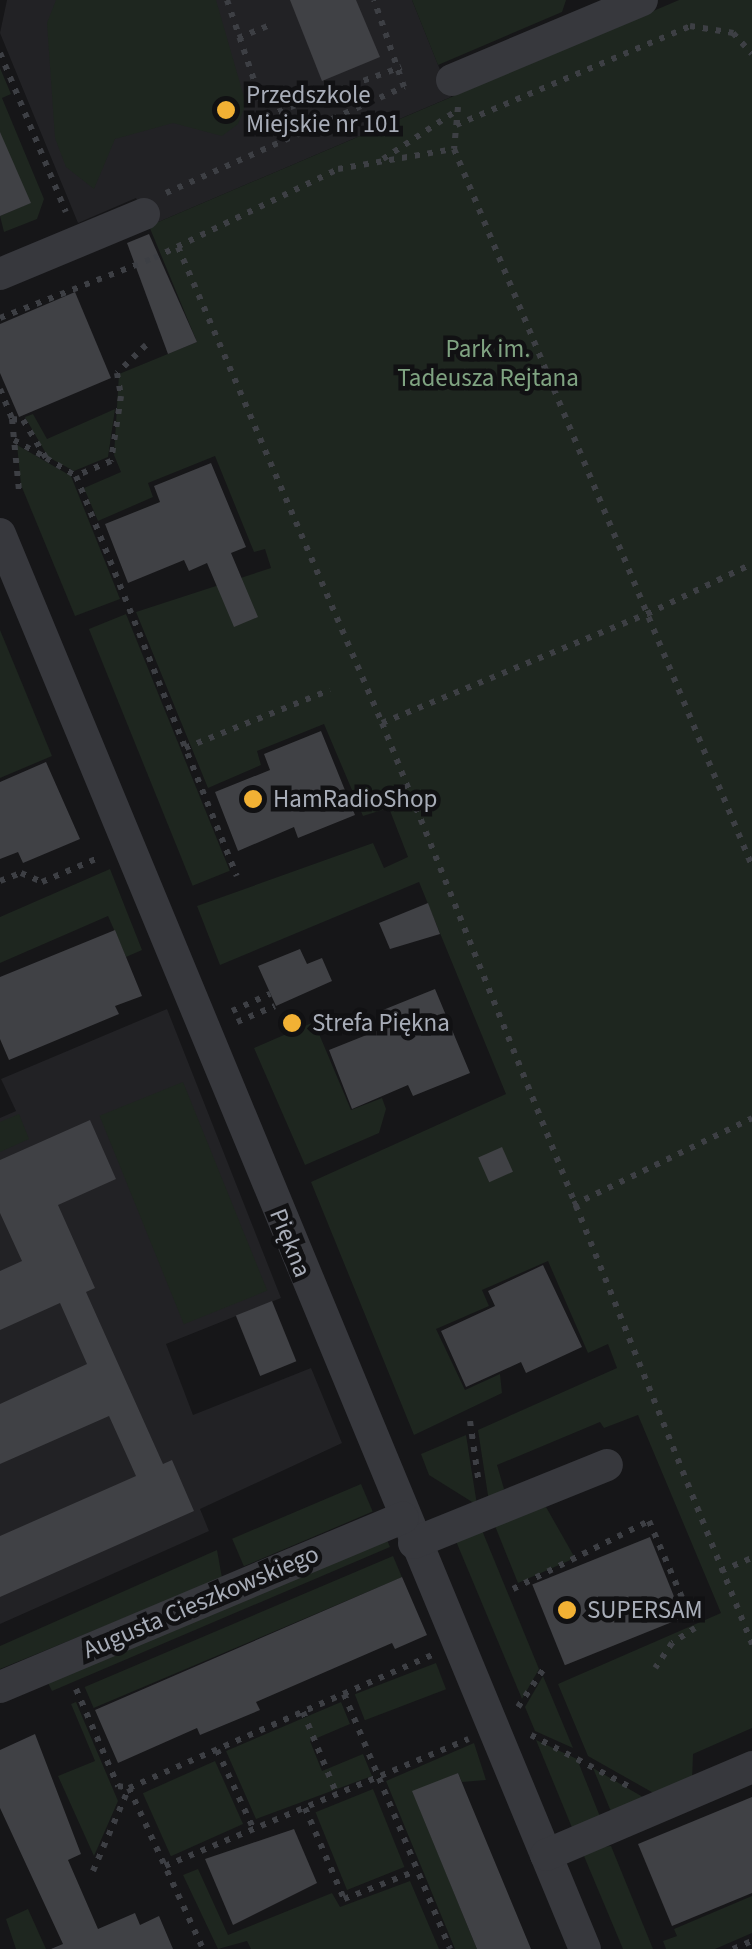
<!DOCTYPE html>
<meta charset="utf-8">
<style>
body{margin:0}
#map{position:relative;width:752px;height:1949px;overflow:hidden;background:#161618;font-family:"Source Sans 3",sans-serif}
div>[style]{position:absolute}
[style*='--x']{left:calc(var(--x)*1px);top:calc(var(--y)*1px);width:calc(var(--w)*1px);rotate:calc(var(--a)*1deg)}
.built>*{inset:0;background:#222225}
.green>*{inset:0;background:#1e261f;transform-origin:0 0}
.building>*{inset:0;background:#404145;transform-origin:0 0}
.path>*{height:6px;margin-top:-3px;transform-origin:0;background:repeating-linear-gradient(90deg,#3d3f44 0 5px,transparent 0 13px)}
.minor>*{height:32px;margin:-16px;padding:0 16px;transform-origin:16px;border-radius:16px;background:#37383d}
.dots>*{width:28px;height:28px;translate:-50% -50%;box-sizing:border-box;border:5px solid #111113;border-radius:50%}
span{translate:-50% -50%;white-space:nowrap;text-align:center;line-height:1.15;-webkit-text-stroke:9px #111113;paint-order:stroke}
.poi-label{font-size:25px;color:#a8adb8}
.left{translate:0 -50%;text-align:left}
.park-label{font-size:25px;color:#7fa381}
.street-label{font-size:25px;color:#a8adb8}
</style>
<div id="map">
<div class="built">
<i style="clip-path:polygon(7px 0,412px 0,451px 97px,149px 226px,136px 198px,78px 223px,0 33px)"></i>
<i style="clip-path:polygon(167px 1009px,281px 1298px,166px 1344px,193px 1415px,311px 1368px,342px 1443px,200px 1509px,209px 1531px,0 1624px,0 1118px,16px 1111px,1px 1079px)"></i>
</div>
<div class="green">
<i style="clip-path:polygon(56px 0,216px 0,246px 104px,238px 124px,222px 136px,173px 123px,115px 139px,94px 189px,66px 167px,55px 138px,47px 23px)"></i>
<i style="clip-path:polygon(412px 0,566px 0,562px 12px,438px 65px)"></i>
<i style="clip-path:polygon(679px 0,752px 0,752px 1728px,693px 1754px,692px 1782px,657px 1795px,588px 1756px,558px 1684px,721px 1613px,638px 1415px,604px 1428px,600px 1422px,497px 1465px,504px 1489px,489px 1502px,478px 1430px,617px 1368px,608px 1344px,588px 1353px,548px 1261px,482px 1290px,489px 1306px,436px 1329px,465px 1390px,500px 1374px,502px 1393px,414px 1435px,311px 1182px,506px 1094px,419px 882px,220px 965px,197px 906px,373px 843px,384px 868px,408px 857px,389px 808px,363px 816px,324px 724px,257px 751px,261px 765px,208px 788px,136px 612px,271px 568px,265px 549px,254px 552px,215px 456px,148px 483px,153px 497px,98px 521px,84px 488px,121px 472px,114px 455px,119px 374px,197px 342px,149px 226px)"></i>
<i style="clip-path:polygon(0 68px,11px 94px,2px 98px,44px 199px,37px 219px,4px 232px,0 216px,30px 203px,0 164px)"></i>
<i style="clip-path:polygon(115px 409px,108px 457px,74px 471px,48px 457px,25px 417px,33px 414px,47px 439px)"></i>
<i style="clip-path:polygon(17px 445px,71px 476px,120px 599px,75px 616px,21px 485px)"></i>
<i style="left:126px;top:614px;width:277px;height:40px;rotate:68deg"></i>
<i style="clip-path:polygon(0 630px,52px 756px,0 778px)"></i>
<i style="clip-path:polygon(110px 869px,142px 950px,126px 957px,108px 916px,0 963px,0 917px)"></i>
<i style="clip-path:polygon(314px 1022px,351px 1110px,382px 1098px,386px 1109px,379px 1133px,305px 1165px,254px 1048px)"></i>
<i style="left:183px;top:1082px;width:225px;height:90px;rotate:68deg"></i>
<i style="clip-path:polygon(19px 1114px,29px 1139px,0 1152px,0 1122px)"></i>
<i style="clip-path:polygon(466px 1435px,477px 1505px,429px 1475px,421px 1454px)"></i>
<i style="left:361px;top:1484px;width:30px;height:140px;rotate:67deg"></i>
<i style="clip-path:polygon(546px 1507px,575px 1558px,518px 1583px,493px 1521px)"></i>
<i style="clip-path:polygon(479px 1523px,539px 1669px,522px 1699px,453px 1534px)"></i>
<i style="clip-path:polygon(387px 1540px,390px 1547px,52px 1691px,48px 1683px)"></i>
<i style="clip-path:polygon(217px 1550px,222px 1578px,0 1669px,0 1646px)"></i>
<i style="left:393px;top:1556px;width:23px;height:335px;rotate:67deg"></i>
<i style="left:436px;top:1663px;width:28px;height:87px;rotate:69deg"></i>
<i style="clip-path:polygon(543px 1676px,573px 1748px,535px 1731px,525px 1707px)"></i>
<i style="clip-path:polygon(76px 1702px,118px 1801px,94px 1856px,58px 1776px,95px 1761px,71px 1704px)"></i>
<i style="clip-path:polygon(341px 1702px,350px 1724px,310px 1741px,322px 1771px,363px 1754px,372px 1776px,256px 1819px,226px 1751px)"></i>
<i style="clip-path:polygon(536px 1740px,577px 1759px,601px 1819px,573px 1830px)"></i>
<i style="clip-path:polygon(474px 1743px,486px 1780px,462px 1782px,458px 1773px,413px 1792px,477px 1949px,455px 1949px,386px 1781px)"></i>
<i style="left:215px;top:1761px;width:69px;height:79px;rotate:66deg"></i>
<i style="clip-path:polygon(593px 1768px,648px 1800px,612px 1814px)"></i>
<i style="left:373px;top:1789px;width:84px;height:62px;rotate:68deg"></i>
<i style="clip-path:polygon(611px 1846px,653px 1949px,623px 1949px,581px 1849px)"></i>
<i style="clip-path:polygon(198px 1869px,228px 1935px,332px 1893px,340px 1907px,410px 1881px,439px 1949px,251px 1949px,247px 1941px,218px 1949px,183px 1875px)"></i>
<i style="clip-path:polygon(752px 1896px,752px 1933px,715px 1949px,666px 1949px,663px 1941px,677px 1936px,674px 1929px)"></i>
<i style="clip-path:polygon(28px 1909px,46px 1949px,16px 1949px,6px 1919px)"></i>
</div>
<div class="building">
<i style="clip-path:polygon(290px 0,356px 0,380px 57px,322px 81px)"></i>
<i style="clip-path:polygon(0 132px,31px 203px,0 216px)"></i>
<i style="clip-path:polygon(149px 234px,197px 342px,168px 354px,127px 243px)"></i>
<i style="clip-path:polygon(75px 292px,111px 378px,19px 417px,0 373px,0 324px)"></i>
<i style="clip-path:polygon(211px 463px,246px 547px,231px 553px,258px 617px,234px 627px,207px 563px,189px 571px,184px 560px,128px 583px,105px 524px,160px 502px,154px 486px)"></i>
<i style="clip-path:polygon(321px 731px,355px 815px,298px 838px,294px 827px,238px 851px,215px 792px,270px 770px,264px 754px)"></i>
<i style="clip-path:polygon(46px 762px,80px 839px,23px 863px,18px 852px,0 859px,0 782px)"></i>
<i style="clip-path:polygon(428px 903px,440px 934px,390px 949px,379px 923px)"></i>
<i style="clip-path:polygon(115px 930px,142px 996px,115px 1006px,119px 1014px,9px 1060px,0 1039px,0 977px)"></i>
<i style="clip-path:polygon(300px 949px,307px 964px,322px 958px,332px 981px,276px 1006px,258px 966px)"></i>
<i style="clip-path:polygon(435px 989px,470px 1073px,413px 1096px,408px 1085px,352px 1109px,329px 1050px,384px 1028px,378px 1012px)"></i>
<i style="clip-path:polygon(90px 1120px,116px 1179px,58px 1205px,95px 1288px,86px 1292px,163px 1464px,172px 1460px,194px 1511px,0 1597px,0 1536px,136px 1476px,109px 1416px,0 1464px,0 1404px,87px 1364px,60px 1303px,0 1330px,0 1271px,22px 1261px,0 1213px,0 1160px)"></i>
<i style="left:502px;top:1147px;width:27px;height:26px;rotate:66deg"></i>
<i style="clip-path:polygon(543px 1265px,582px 1347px,526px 1373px,521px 1362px,466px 1387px,441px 1331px,495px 1306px,488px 1291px)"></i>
<i style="left:272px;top:1301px;width:65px;height:39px;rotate:68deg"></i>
<i style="left:650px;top:1537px;width:87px;height:127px;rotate:68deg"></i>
<i style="clip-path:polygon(402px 1577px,427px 1635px,395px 1649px,392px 1643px,256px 1702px,260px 1710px,200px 1735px,197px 1728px,118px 1763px,95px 1710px)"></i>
<i style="clip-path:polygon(35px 1734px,81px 1854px,68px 1860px,98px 1929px,135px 1913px,140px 1925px,159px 1916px,173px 1949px,51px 1949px,63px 1944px,0 1808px,0 1750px)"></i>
<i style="clip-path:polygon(458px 1773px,467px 1795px,531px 1949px,477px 1949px,412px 1791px)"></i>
<i style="clip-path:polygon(752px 1797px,752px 1893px,672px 1926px,638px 1844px)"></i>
<i style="clip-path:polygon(294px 1829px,317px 1883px,233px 1925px,205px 1859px)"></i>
</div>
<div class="path">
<i style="--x:227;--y:0;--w:122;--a:71.4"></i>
<i style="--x:266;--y:116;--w:144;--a:-19.9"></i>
<i style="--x:238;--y:38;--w:32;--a:-22"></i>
<i style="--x:0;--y:53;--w:172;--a:67.5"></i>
<i style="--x:458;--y:107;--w:42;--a:95.4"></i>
<i style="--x:454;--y:149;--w:776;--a:67.43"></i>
<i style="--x:456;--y:125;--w:254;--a:-22.9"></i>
<i style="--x:690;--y:26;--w:44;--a:9.2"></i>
<i style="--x:733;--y:33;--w:28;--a:48"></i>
<i style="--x:383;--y:159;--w:87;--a:-33.3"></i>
<i style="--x:166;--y:193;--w:261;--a:-24"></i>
<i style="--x:404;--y:87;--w:92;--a:-109"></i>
<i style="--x:178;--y:247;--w:518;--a:66.8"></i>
<i style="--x:382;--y:723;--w:993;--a:68.11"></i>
<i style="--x:0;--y:318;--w:165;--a:-21.3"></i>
<i style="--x:154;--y:258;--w:204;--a:-25.8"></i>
<i style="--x:338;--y:169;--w:118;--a:-9.8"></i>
<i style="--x:146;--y:345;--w:40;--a:136"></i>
<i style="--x:117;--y:373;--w:23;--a:80"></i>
<i style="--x:121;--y:396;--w:66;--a:98.7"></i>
<i style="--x:111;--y:461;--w:38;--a:157"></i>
<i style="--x:76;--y:476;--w:431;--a:68.1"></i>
<i style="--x:0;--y:389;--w:32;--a:68"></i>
<i style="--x:12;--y:419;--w:72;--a:84.4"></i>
<i style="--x:12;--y:419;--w:11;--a:5"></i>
<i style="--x:23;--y:420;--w:44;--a:58.8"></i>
<i style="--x:46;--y:458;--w:35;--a:31"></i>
<i style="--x:14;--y:440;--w:35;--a:29"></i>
<i style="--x:382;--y:723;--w:287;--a:-22.4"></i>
<i style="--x:647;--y:614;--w:116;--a:-25.5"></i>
<i style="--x:185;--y:748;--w:156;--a:-21.8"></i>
<i style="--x:0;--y:881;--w:22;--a:-21"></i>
<i style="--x:21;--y:873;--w:23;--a:23"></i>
<i style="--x:42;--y:882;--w:61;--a:-23.2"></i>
<i style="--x:232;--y:1011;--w:42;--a:-24.1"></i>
<i style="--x:237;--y:1022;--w:41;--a:-22.8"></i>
<i style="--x:573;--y:1205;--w:199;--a:-25.9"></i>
<i style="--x:470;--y:1421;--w:64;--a:81.9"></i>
<i style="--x:721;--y:1571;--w:34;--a:-23"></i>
<i style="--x:513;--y:1589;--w:152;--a:-26.6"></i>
<i style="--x:649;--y:1521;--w:116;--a:66.7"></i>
<i style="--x:695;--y:1628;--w:27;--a:147"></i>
<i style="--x:672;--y:1643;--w:30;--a:124"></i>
<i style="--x:76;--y:1689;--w:106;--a:66.6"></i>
<i style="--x:118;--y:1786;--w:11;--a:10"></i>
<i style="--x:129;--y:1788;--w:177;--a:65.3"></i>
<i style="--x:344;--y:1694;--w:276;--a:67.4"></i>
<i style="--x:518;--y:1707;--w:48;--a:-56"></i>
<i style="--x:303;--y:1712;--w:90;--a:67.7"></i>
<i style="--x:531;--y:1735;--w:112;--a:27.7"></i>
<i style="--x:217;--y:1750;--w:86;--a:65.2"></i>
<i style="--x:305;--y:1808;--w:99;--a:66.8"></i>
<i style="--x:344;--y:1899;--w:77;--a:-21.3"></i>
<i style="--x:165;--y:1866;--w:329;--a:-22.7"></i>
<i style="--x:93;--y:1871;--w:90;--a:-66.6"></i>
<i style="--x:129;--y:1788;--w:331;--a:-23.7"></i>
<i style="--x:733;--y:1949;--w:21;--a:-23"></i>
</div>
<div class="minor">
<i style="--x:452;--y:80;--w:206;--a:-22.8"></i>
<i style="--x:0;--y:274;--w:156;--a:-22.6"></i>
<i style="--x:0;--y:534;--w:1531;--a:67.54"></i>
<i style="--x:414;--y:1543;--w:208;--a:-22"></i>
<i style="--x:0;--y:1687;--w:437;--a:-22.8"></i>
<i style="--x:546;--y:1855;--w:224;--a:-23.1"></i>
</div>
<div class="dots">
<i style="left:226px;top:110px;background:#f2b134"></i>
<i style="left:253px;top:799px;background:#f2b134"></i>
<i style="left:292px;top:1023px;background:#f2b134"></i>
<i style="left:567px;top:1610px;background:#f2b134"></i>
</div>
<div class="poi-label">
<span class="left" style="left:246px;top:110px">Przedszkole<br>Miejskie nr 101</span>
<span class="left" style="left:273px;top:799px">HamRadioShop</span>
<span class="left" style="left:312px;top:1023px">Strefa Piękna</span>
<span class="left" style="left:587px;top:1610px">SUPERSAM</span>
</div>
<div class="park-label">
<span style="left:488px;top:364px">Park im.<br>Tadeusza Rejtana</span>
</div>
<div class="street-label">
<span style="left:290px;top:1243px;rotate:68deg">Piękna</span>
<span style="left:201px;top:1602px;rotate:-23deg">Augusta Cieszkowskiego</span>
</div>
</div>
